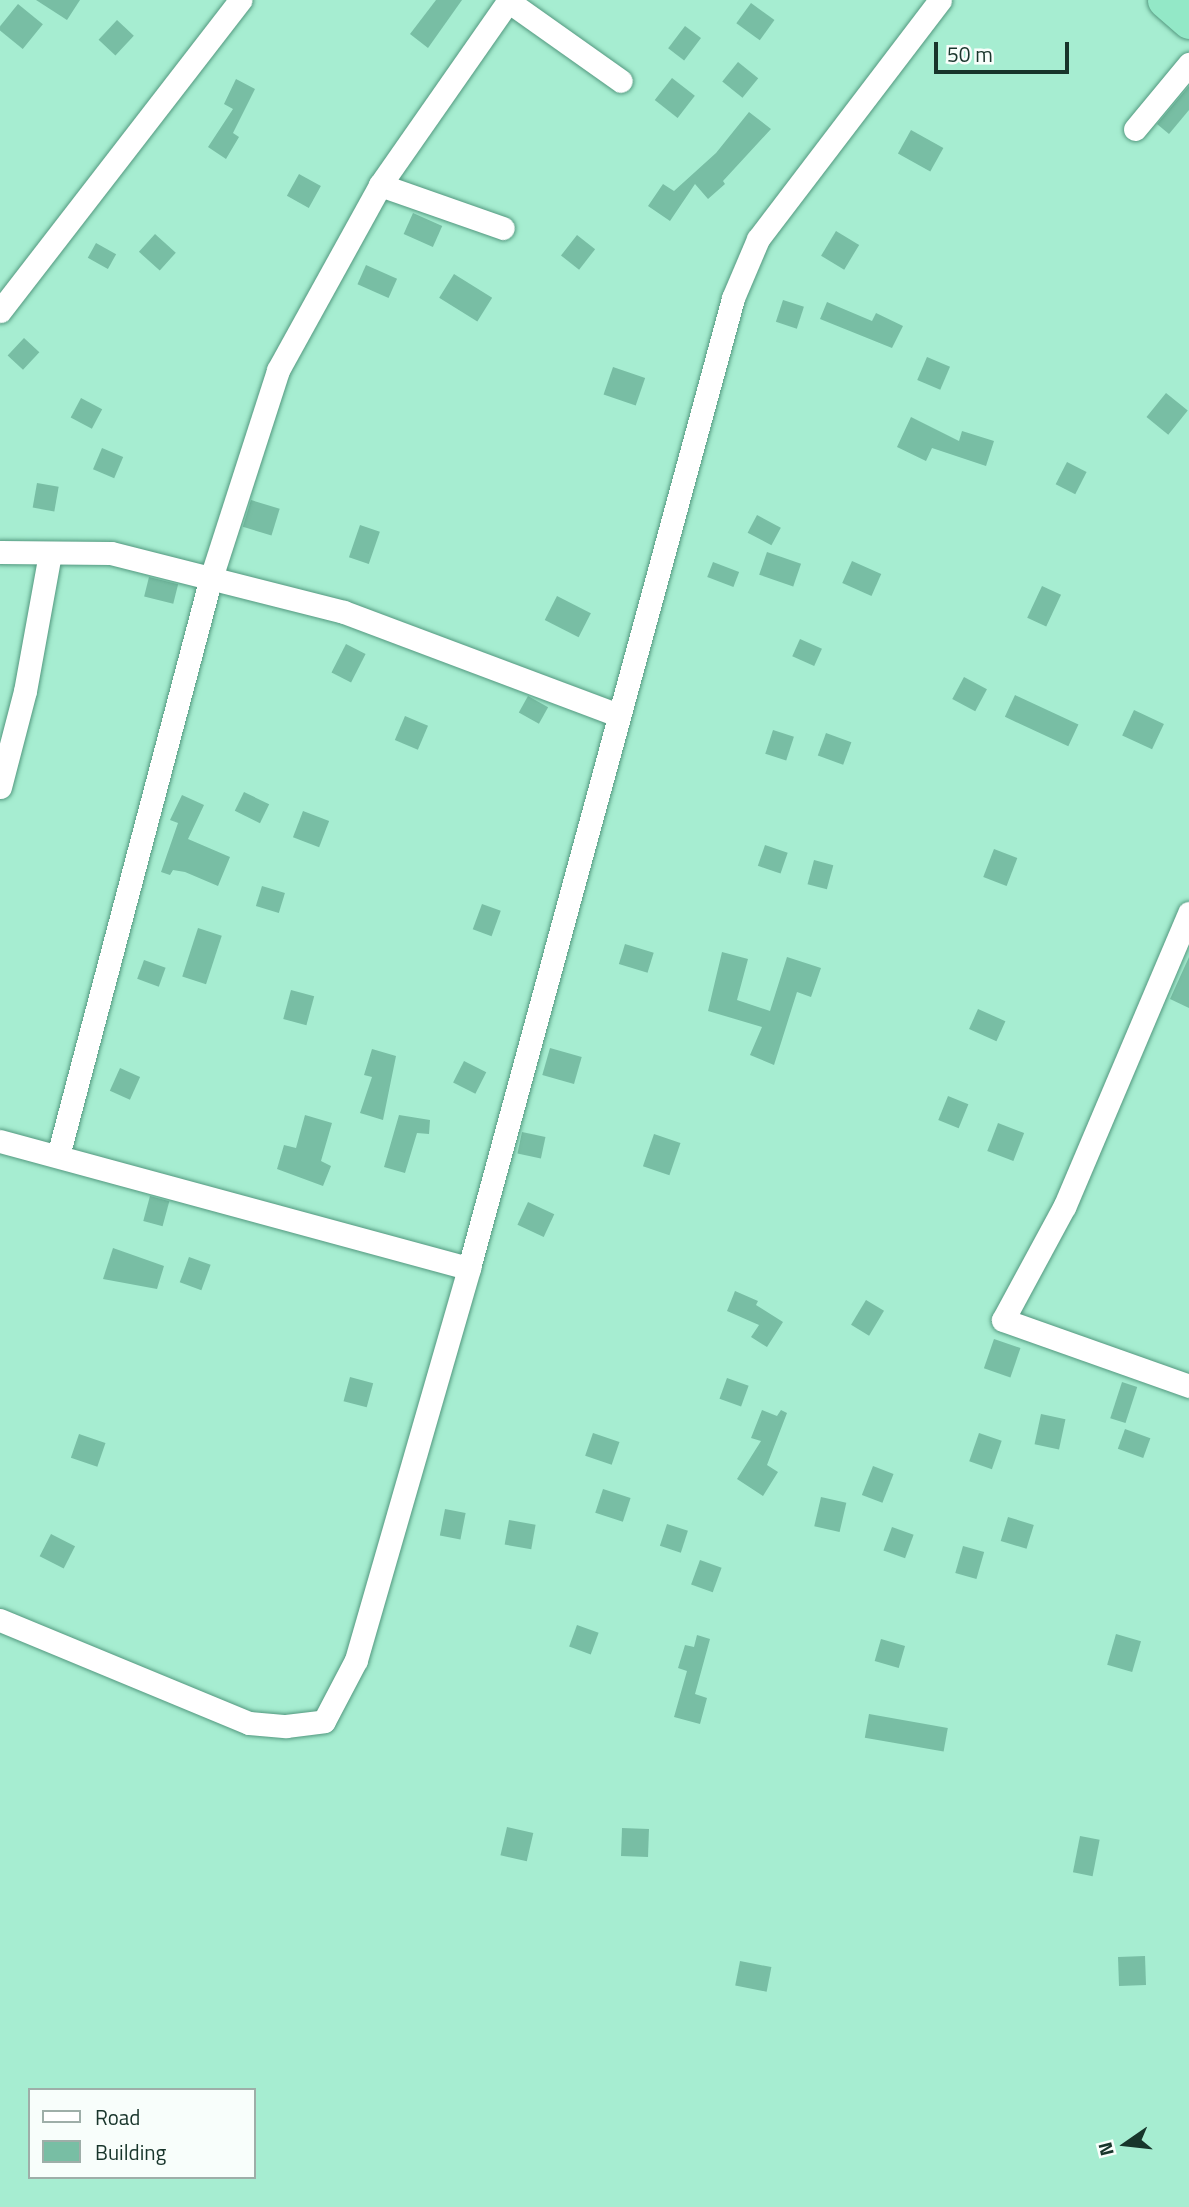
<!DOCTYPE html>
<style>
body{margin:0}
#map{position:relative;width:1189px;height:2207px;overflow:hidden;background:#a6edd1;font-family:"Titillium Web",sans-serif}
div>[style]{position:absolute}
[style*='--x']{left:calc(var(--x)*1px);top:calc(var(--y)*1px);width:calc(var(--w)*1px);rotate:calc(var(--a)*1deg)}
.building>*{inset:0;background:#78bea4;transform-origin:0 0}
.roads{filter:drop-shadow(0 0 2px #53987f) drop-shadow(0 0 2px #53987f)}
.minor>*{height:23px;margin:-11.5px;padding:0 11.5px;transform-origin:11.5px;border-radius:11.5px;background:#fff}
.highway>*{height:35px;margin:-17.5px;padding:0 17.5px;transform-origin:17.5px;border-radius:17.5px;background:#93e8c7}
span{translate:-50% -50%;white-space:nowrap;text-align:center;line-height:1.15;-webkit-text-stroke:6px #f8fefb;paint-order:stroke}
.legend{position:absolute;left:28px;top:2088px;width:228px;height:91px;box-sizing:border-box;background:#f8fefb;border:2px solid #9eaea8;margin:0;padding:9px 12px;list-style:none;font-size:21px;color:#18352b}
.legend li{display:flex;align-items:center;gap:14px;height:35px}
.legend b{width:35px;border:2px solid #9eaea8}
.north{position:absolute;left:1091px;top:2109px;width:70px;height:70px;-webkit-text-stroke:5px #f8fefb;paint-order:stroke;rotate:256deg;font-size:19px;font-weight:700;line-height:28px;text-align:center;color:#18352b}
.north::after{content:'';display:block;margin:auto;width:24px;height:32px;background:#18352b;clip-path:polygon(50% 0,100% 100%,50% 72%,0 100%)}
.scale{position:absolute;left:934px;top:42px;width:135px;height:32px;box-sizing:border-box;border:4px solid #18352b;border-top:0;padding-left:9px;font-size:21px;line-height:24px;white-space:nowrap;color:#18352b;-webkit-text-stroke:5px #f8fefb;paint-order:stroke}
</style>
<div id="map">
<div class="building">
<i style="clip-path:polygon(36px 0,80px 0,67px 20px)"></i>
<i style="clip-path:polygon(436px 0,462px 0,428px 48px,410px 34px)"></i>
<i style="left:751px;top:3px;width:29px;height:25px;rotate:36deg"></i>
<i style="left:18px;top:4px;width:32px;height:32px;rotate:39deg"></i>
<i style="left:117px;top:20px;width:23px;height:27px;rotate:43deg"></i>
<i style="left:685px;top:26px;width:20px;height:28px;rotate:37deg"></i>
<i style="left:738px;top:62px;width:26px;height:25px;rotate:39deg"></i>
<i style="left:672px;top:78px;width:29px;height:28px;rotate:38deg"></i>
<i style="clip-path:polygon(236px 79px,255px 89px,233px 133px,239px 137px,226px 159px,208px 147px,233px 109px,224px 104px)"></i>
<i style="clip-path:polygon(1189px 86px,1189px 110px,1169px 134px,1157px 124px)"></i>
<i style="clip-path:polygon(749px 112px,771px 129px,723px 181px,725px 184px,708px 199px,695px 184px,670px 221px,648px 206px,663px 184px,674px 191px,716px 153px)"></i>
<i style="left:911px;top:130px;width:37px;height:27px;rotate:29deg"></i>
<i style="left:299px;top:174px;width:25px;height:25px;rotate:29deg"></i>
<i style="left:413px;top:213px;width:32px;height:23px;rotate:24deg"></i>
<i style="left:836px;top:231px;width:27px;height:29px;rotate:31deg"></i>
<i style="left:155px;top:234px;width:28px;height:24px;rotate:42deg"></i>
<i style="left:577px;top:235px;width:23px;height:26px;rotate:38deg"></i>
<i style="left:96px;top:243px;width:23px;height:17px;rotate:29deg"></i>
<i style="left:366px;top:265px;width:34px;height:21px;rotate:24deg"></i>
<i style="left:454px;top:274px;width:45px;height:28px;rotate:32deg"></i>
<i style="left:783px;top:300px;width:22px;height:23px;rotate:18deg"></i>
<i style="clip-path:polygon(827px 302px,872px 321px,876px 313px,903px 326px,892px 348px,820px 319px)"></i>
<i style="left:24px;top:338px;width:21px;height:24px;rotate:43deg"></i>
<i style="left:927px;top:357px;width:25px;height:25px;rotate:23deg"></i>
<i style="left:613px;top:367px;width:34px;height:29px;rotate:19deg"></i>
<i style="left:1166px;top:393px;width:28px;height:31px;rotate:39deg"></i>
<i style="left:81px;top:398px;width:24px;height:22px;rotate:28deg"></i>
<i style="clip-path:polygon(911px 417px,959px 441px,962px 431px,994px 441px,986px 466px,932px 448px,926px 461px,897px 447px)"></i>
<i style="left:102px;top:448px;width:23px;height:23px;rotate:23deg"></i>
<i style="left:1067px;top:462px;width:22px;height:25px;rotate:27deg"></i>
<i style="left:37px;top:483px;width:22px;height:25px;rotate:10deg"></i>
<i style="left:251px;top:500px;width:30px;height:28px;rotate:17deg"></i>
<i style="left:757px;top:515px;width:27px;height:20px;rotate:28deg"></i>
<i style="left:360px;top:525px;width:21px;height:34px;rotate:19deg"></i>
<i style="left:767px;top:552px;width:36px;height:24px;rotate:19deg"></i>
<i style="left:852px;top:561px;width:32px;height:24px;rotate:24deg"></i>
<i style="left:713px;top:562px;width:28px;height:16px;rotate:21deg"></i>
<i style="left:149px;top:577px;width:30px;height:20px;rotate:14deg"></i>
<i style="left:1042px;top:586px;width:21px;height:35px;rotate:25deg"></i>
<i style="left:557px;top:596px;width:38px;height:27px;rotate:27deg"></i>
<i style="left:800px;top:639px;width:24px;height:19px;rotate:24deg"></i>
<i style="left:346px;top:644px;width:22px;height:32px;rotate:27deg"></i>
<i style="left:964px;top:677px;width:26px;height:25px;rotate:28deg"></i>
<i style="left:1015px;top:695px;width:70px;height:24px;rotate:25deg"></i>
<i style="left:528px;top:696px;width:23px;height:19px;rotate:29deg"></i>
<i style="left:1134px;top:710px;width:33px;height:28px;rotate:25deg"></i>
<i style="left:405px;top:716px;width:25px;height:26px;rotate:23deg"></i>
<i style="left:773px;top:730px;width:22px;height:25px;rotate:18deg"></i>
<i style="left:826px;top:733px;width:27px;height:24px;rotate:20deg"></i>
<i style="left:244px;top:792px;width:28px;height:21px;rotate:26deg"></i>
<i style="clip-path:polygon(182px 795px,204px 805px,188px 839px,230px 857px,218px 886px,185px 872px,173px 870px,170px 875px,161px 872px,178px 823px,170px 820px)"></i>
<i style="left:303px;top:811px;width:28px;height:28px;rotate:21deg"></i>
<i style="left:765px;top:845px;width:24px;height:22px;rotate:19deg"></i>
<i style="left:994px;top:849px;width:25px;height:30px;rotate:21deg"></i>
<i style="left:814px;top:860px;width:20px;height:25px;rotate:15deg"></i>
<i style="left:262px;top:886px;width:24px;height:21px;rotate:17deg"></i>
<i style="left:482px;top:904px;width:20px;height:27px;rotate:20deg"></i>
<i style="left:198px;top:928px;width:25px;height:51px;rotate:18deg"></i>
<i style="left:625px;top:944px;width:30px;height:21px;rotate:17deg"></i>
<i style="clip-path:polygon(722px 952px,748px 959px,737px 1000px,770px 1011px,787px 957px,821px 968px,811px 997px,797px 992px,774px 1065px,750px 1055px,762px 1027px,708px 1011px)"></i>
<i style="clip-path:polygon(1189px 957px,1189px 1008px,1170px 999px)"></i>
<i style="left:144px;top:960px;width:23px;height:20px;rotate:20deg"></i>
<i style="left:291px;top:990px;width:24px;height:30px;rotate:15deg"></i>
<i style="left:978px;top:1009px;width:30px;height:22px;rotate:24deg"></i>
<i style="left:550px;top:1048px;width:33px;height:28px;rotate:16deg"></i>
<i style="clip-path:polygon(372px 1049px,396px 1056px,383px 1120px,360px 1113px,372px 1077px,364px 1075px)"></i>
<i style="left:464px;top:1061px;width:25px;height:24px;rotate:27deg"></i>
<i style="left:120px;top:1068px;width:22px;height:25px;rotate:24deg"></i>
<i style="left:948px;top:1096px;width:22px;height:26px;rotate:22deg"></i>
<i style="clip-path:polygon(305px 1115px,332px 1123px,321px 1161px,331px 1166px,323px 1186px,277px 1169px,284px 1145px,296px 1148px)"></i>
<i style="clip-path:polygon(399px 1115px,430px 1120px,429px 1134px,417px 1133px,405px 1173px,384px 1167px)"></i>
<i style="left:998px;top:1123px;width:28px;height:30px;rotate:21deg"></i>
<i style="left:522px;top:1132px;width:24px;height:22px;rotate:12deg"></i>
<i style="left:654px;top:1134px;width:28px;height:34px;rotate:19deg"></i>
<i style="left:150px;top:1196px;width:20px;height:26px;rotate:15deg"></i>
<i style="left:528px;top:1202px;width:29px;height:25px;rotate:25deg"></i>
<i style="clip-path:polygon(113px 1248px,164px 1266px,157px 1289px,103px 1279px)"></i>
<i style="left:189px;top:1257px;width:23px;height:27px;rotate:20deg"></i>
<i style="clip-path:polygon(735px 1291px,758px 1301px,756px 1305px,783px 1322px,767px 1347px,751px 1337px,759px 1325px,727px 1311px)"></i>
<i style="left:866px;top:1300px;width:21px;height:29px;rotate:31deg"></i>
<i style="left:994px;top:1339px;width:28px;height:31px;rotate:19deg"></i>
<i style="left:350px;top:1377px;width:24px;height:25px;rotate:15deg"></i>
<i style="left:727px;top:1378px;width:23px;height:22px;rotate:20deg"></i>
<i style="left:1122px;top:1382px;width:16px;height:38px;rotate:18deg"></i>
<i style="clip-path:polygon(762px 1410px,777px 1416px,781px 1410px,787px 1413px,767px 1465px,778px 1472px,763px 1496px,737px 1479px,761px 1441px,751px 1438px)"></i>
<i style="left:1041px;top:1414px;width:25px;height:31px;rotate:12deg"></i>
<i style="left:1125px;top:1429px;width:27px;height:21px;rotate:20deg"></i>
<i style="left:593px;top:1433px;width:28px;height:24px;rotate:19deg"></i>
<i style="left:979px;top:1433px;width:24px;height:30px;rotate:19deg"></i>
<i style="left:79px;top:1434px;width:28px;height:25px;rotate:19deg"></i>
<i style="left:873px;top:1466px;width:22px;height:31px;rotate:21deg"></i>
<i style="left:603px;top:1489px;width:29px;height:25px;rotate:18deg"></i>
<i style="left:821px;top:1497px;width:26px;height:30px;rotate:13deg"></i>
<i style="left:445px;top:1509px;width:21px;height:27px;rotate:11deg"></i>
<i style="left:1008px;top:1517px;width:27px;height:25px;rotate:17deg"></i>
<i style="left:509px;top:1520px;width:27px;height:25px;rotate:10deg"></i>
<i style="left:667px;top:1524px;width:22px;height:23px;rotate:18deg"></i>
<i style="left:892px;top:1527px;width:23px;height:25px;rotate:20deg"></i>
<i style="left:51px;top:1534px;width:27px;height:25px;rotate:27deg"></i>
<i style="left:963px;top:1546px;width:22px;height:28px;rotate:16deg"></i>
<i style="left:700px;top:1560px;width:23px;height:26px;rotate:20deg"></i>
<i style="left:577px;top:1625px;width:23px;height:23px;rotate:20deg"></i>
<i style="left:1116px;top:1634px;width:26px;height:32px;rotate:16deg"></i>
<i style="clip-path:polygon(697px 1635px,710px 1639px,695px 1694px,707px 1698px,700px 1724px,674px 1717px,687px 1671px,678px 1668px,685px 1645px,694px 1647px)"></i>
<i style="left:881px;top:1639px;width:25px;height:23px;rotate:16deg"></i>
<i style="left:869px;top:1714px;width:80px;height:24px;rotate:10deg"></i>
<i style="left:507px;top:1827px;width:27px;height:29px;rotate:13deg"></i>
<i style="left:622px;top:1828px;width:27px;height:28px;rotate:2deg"></i>
<i style="left:1080px;top:1836px;width:20px;height:37px;rotate:11deg"></i>
<i style="left:1145px;top:1956px;width:29px;height:27px;rotate:88deg"></i>
<i style="left:740px;top:1961px;width:32px;height:25px;rotate:11deg"></i>
</div>
<div class="roads">
<div class="minor">
<i style="--x:508;--y:1;--w:138;--a:35.3"></i>
<i style="--x:1135;--y:129;--w:85;--a:-50.3"></i>
<i style="--x:380;--y:185;--w:130;--a:19.3"></i>
<i style="--x:0;--y:311;--w:393;--a:-52.3"></i>
<i style="--x:0;--y:552;--w:111;--a:0.5"></i>
<i style="--x:111;--y:553;--w:240;--a:14.2"></i>
<i style="--x:344;--y:612;--w:293;--a:20.6"></i>
<i style="--x:0;--y:787;--w:99;--a:-75.4"></i>
<i style="--x:25;--y:691;--w:140;--a:-79.7"></i>
<i style="--x:1189;--y:913;--w:319;--a:113"></i>
<i style="--x:1064;--y:1207;--w:128;--a:118.4"></i>
<i style="--x:1003;--y:1320;--w:197;--a:19.5"></i>
<i style="--x:0;--y:1141;--w:486;--a:15.2"></i>
<i style="--x:58;--y:1156;--w:595;--a:-75.19"></i>
<i style="--x:210;--y:581;--w:222;--a:-72.1"></i>
<i style="--x:278;--y:370;--w:211;--a:-61.1"></i>
<i style="--x:380;--y:185;--w:226;--a:-55.1"></i>
<i style="--x:0;--y:1620;--w:269;--a:22.5"></i>
<i style="--x:249;--y:1723;--w:37;--a:5"></i>
<i style="--x:286;--y:1726;--w:38;--a:-7"></i>
<i style="--x:324;--y:1721;--w:69;--a:-62.3"></i>
<i style="--x:356;--y:1660;--w:408;--a:-73.9"></i>
<i style="--x:469;--y:1268;--w:1005;--a:-74.77"></i>
<i style="--x:733;--y:298;--w:64;--a:-67"></i>
<i style="--x:758;--y:239;--w:300;--a:-52.7"></i>
</div>
<div class="highway">
<i style="--x:1165;--y:0;--w:32;--a:41"></i>
</div>
</div>
<ul class="legend">
<li><b style="height:9px;background:#fff"></b>Road</li>
<li><b style="height:19px;background:#78bea4"></b>Building</li>
</ul>
<div class="north">N</div>
<div class="scale">50 m</div>
</div>
